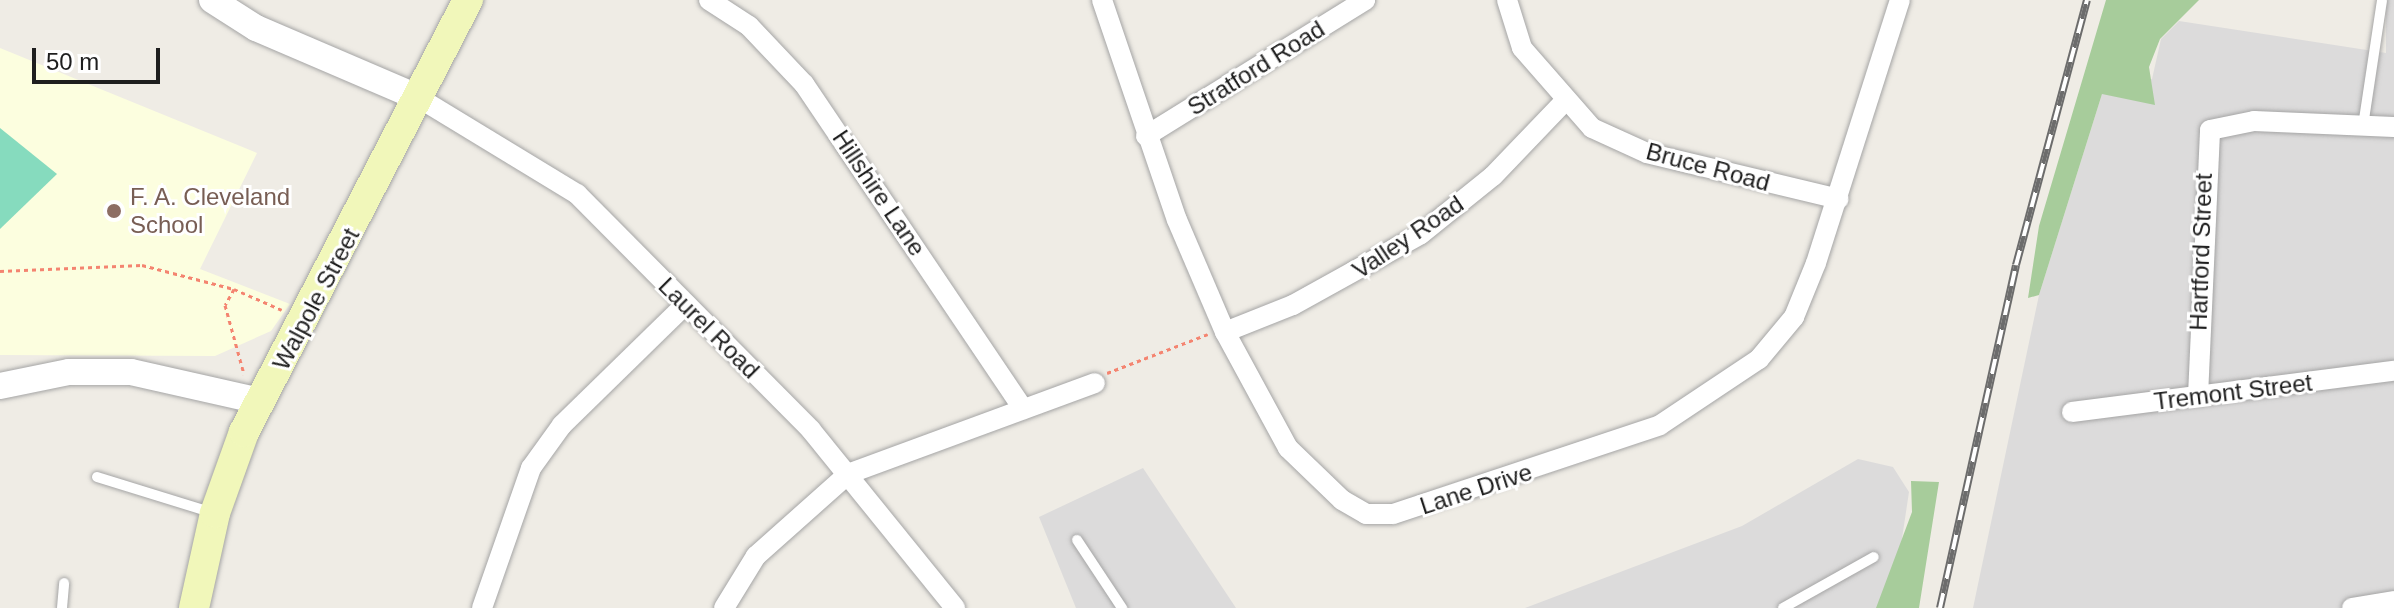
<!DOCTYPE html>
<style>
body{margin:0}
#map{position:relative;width:2394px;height:608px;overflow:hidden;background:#efece5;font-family:Arial,sans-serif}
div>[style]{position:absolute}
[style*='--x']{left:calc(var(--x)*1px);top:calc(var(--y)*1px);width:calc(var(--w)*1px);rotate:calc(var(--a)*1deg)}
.residential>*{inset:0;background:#dcdbdb}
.education>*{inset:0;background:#fcfedf}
.forest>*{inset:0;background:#a7cc9b}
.pitch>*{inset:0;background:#86dbbe}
.path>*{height:3px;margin-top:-1.5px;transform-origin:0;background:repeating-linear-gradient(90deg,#f48470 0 4px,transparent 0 8px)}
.roads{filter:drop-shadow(0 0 2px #a5a5a5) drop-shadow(0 0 2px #a5a5a5)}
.service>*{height:10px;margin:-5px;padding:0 5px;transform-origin:5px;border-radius:5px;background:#fff}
.minor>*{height:20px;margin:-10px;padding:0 10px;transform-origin:10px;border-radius:10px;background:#fff}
.tertiary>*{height:26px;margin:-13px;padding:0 13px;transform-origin:13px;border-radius:13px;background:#fff}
.secondary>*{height:30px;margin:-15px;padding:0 15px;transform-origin:15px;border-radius:15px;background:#f1f7ba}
.rail>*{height:8px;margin-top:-4px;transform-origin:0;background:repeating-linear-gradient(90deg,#fff 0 15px,#6c6c6c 0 30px);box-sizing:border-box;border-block:2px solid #6c6c6c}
.dots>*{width:22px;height:22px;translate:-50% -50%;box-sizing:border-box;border:4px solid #fff;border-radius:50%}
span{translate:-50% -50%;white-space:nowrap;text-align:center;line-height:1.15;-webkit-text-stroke:6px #fff;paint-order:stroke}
.street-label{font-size:24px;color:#1e1e1e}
.education-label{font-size:24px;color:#785e54}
.left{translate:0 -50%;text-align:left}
.scale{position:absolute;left:32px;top:48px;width:128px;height:36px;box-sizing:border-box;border:4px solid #1e1e1e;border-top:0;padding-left:10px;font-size:24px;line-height:28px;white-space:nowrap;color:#1e1e1e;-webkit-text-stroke:6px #fff;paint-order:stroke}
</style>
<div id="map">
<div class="residential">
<i style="clip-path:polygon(2386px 0,2394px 0,2394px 608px,1973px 608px,2039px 295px,2102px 94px,2152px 79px,2161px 39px,2179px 21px,2386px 53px)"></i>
<i style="clip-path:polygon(1858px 459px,1893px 467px,1909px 492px,1901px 545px,1877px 608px,1525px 608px,1742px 526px)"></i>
<i style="clip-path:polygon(1143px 468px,1236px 608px,1076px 608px,1039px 517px)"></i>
</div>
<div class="education">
<i style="clip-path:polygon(0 48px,257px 153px,200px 269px,290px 304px,271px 331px,215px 356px,0 355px)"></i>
</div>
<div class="forest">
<i style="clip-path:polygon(2106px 0,2199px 0,2160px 39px,2149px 67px,2155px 105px,2102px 94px,2039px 295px,2028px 298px,2039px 226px)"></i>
<i style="clip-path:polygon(1911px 481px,1939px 482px,1919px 608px,1876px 608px,1912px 512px)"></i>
</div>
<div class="pitch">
<i style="clip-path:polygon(0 128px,57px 174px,0 229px)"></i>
</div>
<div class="path">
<i style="--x:0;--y:271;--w:142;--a:-2.4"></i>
<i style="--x:142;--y:265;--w:95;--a:14.6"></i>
<i style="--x:234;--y:289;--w:18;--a:119"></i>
<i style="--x:225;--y:305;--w:72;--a:74.6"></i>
<i style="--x:234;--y:289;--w:52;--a:23.6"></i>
<i style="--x:1107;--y:373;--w:108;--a:-21.1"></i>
</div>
<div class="roads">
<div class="service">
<i style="--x:2363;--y:126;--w:127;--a:-81.4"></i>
<i style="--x:97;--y:477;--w:121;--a:17.2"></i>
<i style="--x:1077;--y:540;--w:82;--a:56.5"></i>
<i style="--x:62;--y:608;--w:25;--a:-85"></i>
<i style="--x:1783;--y:608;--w:104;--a:-29.3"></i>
</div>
<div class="minor">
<i style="--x:709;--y:0;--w:48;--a:33"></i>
<i style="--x:749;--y:26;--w:80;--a:46.5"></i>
<i style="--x:804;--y:84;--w:392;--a:56"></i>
<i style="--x:1102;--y:0;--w:232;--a:71.2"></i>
<i style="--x:1177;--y:220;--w:122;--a:66.8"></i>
<i style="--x:1225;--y:332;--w:132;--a:61.5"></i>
<i style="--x:1288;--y:448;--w:75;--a:43.9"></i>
<i style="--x:1342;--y:500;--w:28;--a:30"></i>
<i style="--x:1366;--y:514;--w:27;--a:0"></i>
<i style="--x:1393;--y:514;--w:281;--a:-18.4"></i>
<i style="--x:1660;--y:425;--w:119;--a:-33.7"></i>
<i style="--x:1759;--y:359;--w:55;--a:-50.2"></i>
<i style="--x:1794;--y:317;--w:58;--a:-67.8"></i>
<i style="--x:1816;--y:263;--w:276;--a:-72.3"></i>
<i style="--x:1507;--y:0;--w:50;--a:72.6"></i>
<i style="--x:1522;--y:48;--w:106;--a:48.8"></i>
<i style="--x:1592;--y:128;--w:60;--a:24.4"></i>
<i style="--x:1647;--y:153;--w:197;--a:13.5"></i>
<i style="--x:419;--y:98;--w:185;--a:31.3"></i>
<i style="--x:577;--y:194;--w:332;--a:45.2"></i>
<i style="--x:811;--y:430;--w:229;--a:51"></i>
<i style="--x:1146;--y:136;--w:258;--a:-31.8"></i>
<i style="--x:1225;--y:332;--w:73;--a:-21.7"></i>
<i style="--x:1293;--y:305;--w:146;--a:-29"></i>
<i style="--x:1421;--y:234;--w:92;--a:-38.9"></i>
<i style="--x:1493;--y:176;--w:103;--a:-46.2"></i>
<i style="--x:2198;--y:396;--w:266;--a:-87.4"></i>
<i style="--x:2210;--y:130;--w:45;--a:-11.6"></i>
<i style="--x:2254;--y:121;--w:140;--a:2.5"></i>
<i style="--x:2072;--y:412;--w:325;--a:-7.3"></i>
<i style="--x:482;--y:608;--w:148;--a:-70.7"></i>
<i style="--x:531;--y:468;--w:53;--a:-54.2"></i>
<i style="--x:562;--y:425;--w:173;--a:-44.3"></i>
<i style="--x:724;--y:608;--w:61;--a:-58.4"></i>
<i style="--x:756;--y:556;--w:123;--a:-41.7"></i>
<i style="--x:848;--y:474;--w:263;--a:-20.2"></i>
<i style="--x:2352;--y:608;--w:43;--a:-9.5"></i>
</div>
<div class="tertiary">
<i style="--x:212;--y:0;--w:52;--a:32.5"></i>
<i style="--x:256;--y:28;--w:177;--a:23.2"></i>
<i style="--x:0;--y:386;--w:70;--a:-11.5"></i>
<i style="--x:69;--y:372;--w:62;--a:0"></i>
<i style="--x:131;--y:372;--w:132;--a:12.7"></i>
</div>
<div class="secondary">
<i style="--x:194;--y:608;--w:97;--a:-77.5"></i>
<i style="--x:215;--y:513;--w:86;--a:-70.3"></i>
<i style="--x:244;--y:432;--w:487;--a:-62.6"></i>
</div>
</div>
<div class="rail">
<i style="--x:1940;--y:608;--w:351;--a:-77.5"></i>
<i style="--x:2016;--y:265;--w:274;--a:-75"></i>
</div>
<div class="dots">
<i style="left:114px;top:211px;background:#8d6e63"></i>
</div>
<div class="street-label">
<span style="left:1256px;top:68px;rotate:-32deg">Stratford Road</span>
<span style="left:1708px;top:167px;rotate:15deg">Bruce Road</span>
<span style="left:879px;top:193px;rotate:56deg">Hillshire Lane</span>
<span style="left:1408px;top:237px;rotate:-34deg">Valley Road</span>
<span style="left:2201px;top:252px;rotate:-88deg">Hartford Street</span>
<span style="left:316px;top:299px;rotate:-62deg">Walpole Street</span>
<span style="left:709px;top:328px;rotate:45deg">Laurel Road</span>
<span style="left:2233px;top:392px;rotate:-7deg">Tremont Street</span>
<span style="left:1476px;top:489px;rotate:-18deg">Lane Drive</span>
</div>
<div class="education-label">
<span class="left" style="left:130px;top:211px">F. A. Cleveland<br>School</span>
</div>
<div class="scale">50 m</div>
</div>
